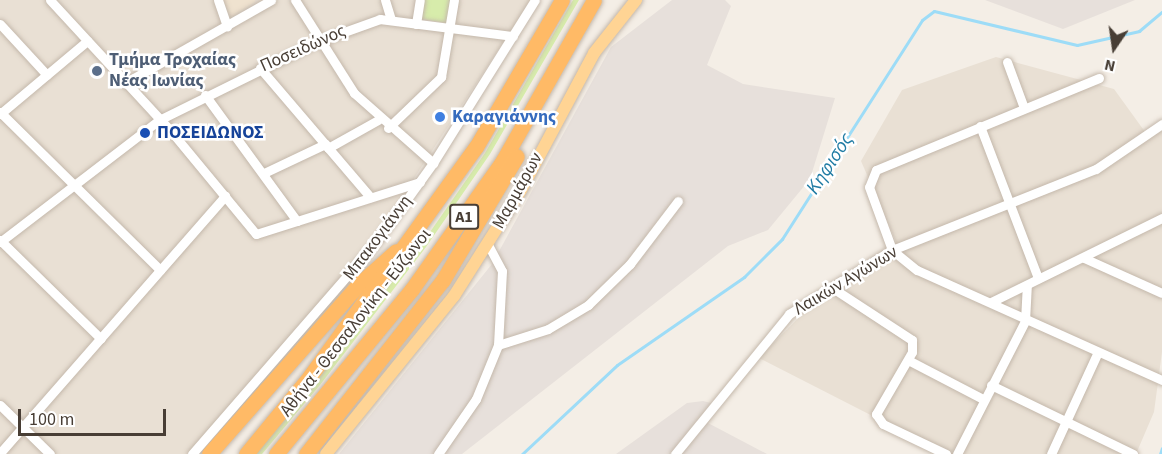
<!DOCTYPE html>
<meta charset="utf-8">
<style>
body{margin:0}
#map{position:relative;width:1162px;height:454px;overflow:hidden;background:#f4eee6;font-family:"Source Sans 3",sans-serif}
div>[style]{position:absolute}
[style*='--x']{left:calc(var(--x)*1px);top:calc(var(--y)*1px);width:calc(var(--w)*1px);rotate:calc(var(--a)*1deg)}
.residential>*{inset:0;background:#e9e0d4}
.industrial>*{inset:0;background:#e7e0db}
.education>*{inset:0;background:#efe2cf}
.green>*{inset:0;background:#d7ecab}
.stream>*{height:3px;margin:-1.5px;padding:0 1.5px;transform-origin:1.5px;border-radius:1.5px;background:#9ddcf7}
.roads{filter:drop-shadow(0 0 2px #c4b8ab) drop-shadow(0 0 2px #c4b8ab)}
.minor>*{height:9px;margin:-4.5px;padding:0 4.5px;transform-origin:4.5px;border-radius:4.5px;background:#fff}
.major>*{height:12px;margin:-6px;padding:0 6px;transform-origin:6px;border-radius:6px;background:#ffd494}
.highway>*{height:15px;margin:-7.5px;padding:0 7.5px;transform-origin:7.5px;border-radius:7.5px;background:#ffba66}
.dots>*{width:16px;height:16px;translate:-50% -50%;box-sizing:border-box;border:3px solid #fff;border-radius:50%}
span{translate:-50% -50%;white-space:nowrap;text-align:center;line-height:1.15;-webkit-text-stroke:5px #fff;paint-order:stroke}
.shield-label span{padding:2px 4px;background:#fff;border:2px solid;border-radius:4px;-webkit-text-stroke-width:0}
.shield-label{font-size:16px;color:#483e35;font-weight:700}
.street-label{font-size:18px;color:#483e35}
.service-label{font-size:18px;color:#4e5e75;font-weight:700}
.left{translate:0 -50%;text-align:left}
.shop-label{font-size:18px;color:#366cbe;font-weight:700}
.transit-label{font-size:18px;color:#164399;font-weight:700}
.water-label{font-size:20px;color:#217ca4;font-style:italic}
.north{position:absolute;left:1084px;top:18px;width:60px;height:60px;-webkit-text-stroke:4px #fff;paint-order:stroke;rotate:193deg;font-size:16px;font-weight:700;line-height:24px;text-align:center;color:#483e35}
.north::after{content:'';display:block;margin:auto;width:21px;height:27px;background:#483e35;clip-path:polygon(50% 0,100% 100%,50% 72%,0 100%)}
.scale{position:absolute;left:18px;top:409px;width:148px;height:27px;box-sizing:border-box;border:3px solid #483e35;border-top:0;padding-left:8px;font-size:18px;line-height:21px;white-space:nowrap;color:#483e35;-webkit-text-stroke:4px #fff;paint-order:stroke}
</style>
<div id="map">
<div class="residential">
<i style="clip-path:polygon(0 0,531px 0,384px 224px,317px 311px,187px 454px,0 454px)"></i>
<i style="clip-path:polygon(996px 57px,1114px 89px,1148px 136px,1162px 125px,1162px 352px,1154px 412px,1136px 454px,947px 454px,759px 358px,819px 297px,900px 251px,861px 161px,902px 90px)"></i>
</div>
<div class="industrial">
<i style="clip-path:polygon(672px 0,725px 0,731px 6px,707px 65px,743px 84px,835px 98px,810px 179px,768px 230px,728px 246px,462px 454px,339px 454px,492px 264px,611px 47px)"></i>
<i style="clip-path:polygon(985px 0,1135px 0,1063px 29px)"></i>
<i style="clip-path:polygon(703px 401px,719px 405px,708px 423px,767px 454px,616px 454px,687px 403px)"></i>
</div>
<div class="education">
<i style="clip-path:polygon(223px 0,255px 0,255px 2px,231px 17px)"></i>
</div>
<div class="green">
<i style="clip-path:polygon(419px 0,456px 0,452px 24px,416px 18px)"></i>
<i style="clip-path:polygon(573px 0,579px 0,490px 154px,426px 247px,320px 385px,262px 454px,255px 454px,421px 245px,485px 153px)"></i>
</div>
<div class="stream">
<i style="--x:522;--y:454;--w:130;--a:-43.1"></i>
<i style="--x:617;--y:365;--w:155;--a:-34.7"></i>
<i style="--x:744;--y:277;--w:54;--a:-45"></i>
<i style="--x:782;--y:239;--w:260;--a:-57.4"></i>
<i style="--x:922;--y:20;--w:15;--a:-37"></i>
<i style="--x:934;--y:11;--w:147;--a:13.4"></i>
<i style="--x:1077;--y:45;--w:64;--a:-12.7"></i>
<i style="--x:1139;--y:31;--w:30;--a:-40"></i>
<i style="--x:1160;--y:454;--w:6;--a:-72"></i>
</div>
<div class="roads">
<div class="minor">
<i style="--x:50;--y:0;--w:177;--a:47.3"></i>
<i style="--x:170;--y:130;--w:135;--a:50.4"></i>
<i style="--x:256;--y:234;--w:172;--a:-17.6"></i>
<i style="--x:218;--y:0;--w:28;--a:71"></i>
<i style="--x:295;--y:0;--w:110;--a:57.6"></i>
<i style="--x:354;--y:93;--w:106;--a:41.5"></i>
<i style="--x:385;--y:0;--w:21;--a:73"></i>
<i style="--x:0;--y:24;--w:69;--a:47.3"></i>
<i style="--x:416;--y:24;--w:24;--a:-81"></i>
<i style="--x:1007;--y:62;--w:49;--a:69.7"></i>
<i style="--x:260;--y:68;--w:170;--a:49.5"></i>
<i style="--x:1099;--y:78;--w:241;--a:157.6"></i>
<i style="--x:876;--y:170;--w:18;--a:112"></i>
<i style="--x:869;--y:187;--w:67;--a:69.9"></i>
<i style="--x:892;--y:250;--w:32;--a:39"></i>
<i style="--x:917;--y:270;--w:269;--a:24.2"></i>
<i style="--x:125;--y:83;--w:168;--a:-29.6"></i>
<i style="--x:205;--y:95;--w:156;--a:53.9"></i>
<i style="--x:0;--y:112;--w:225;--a:44.6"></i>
<i style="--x:0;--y:114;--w:114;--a:-40"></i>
<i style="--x:980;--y:126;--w:163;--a:69.1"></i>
<i style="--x:388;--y:128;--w:74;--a:-43.9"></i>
<i style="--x:441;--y:77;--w:78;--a:-80.4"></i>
<i style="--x:328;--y:148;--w:57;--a:-29.2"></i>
<i style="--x:264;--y:173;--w:68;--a:-25.4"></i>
<i style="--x:0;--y:240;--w:141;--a:44.4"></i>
<i style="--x:0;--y:242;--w:200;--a:-37.5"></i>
<i style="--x:159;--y:120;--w:178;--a:-26.3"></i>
<i style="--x:319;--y:41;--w:65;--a:-19.8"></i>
<i style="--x:380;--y:19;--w:134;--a:7.3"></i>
<i style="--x:1084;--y:258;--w:85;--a:24.2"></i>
<i style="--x:831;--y:287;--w:97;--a:33.2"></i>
<i style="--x:912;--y:340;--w:12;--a:90"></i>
<i style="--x:912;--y:352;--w:72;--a:120.1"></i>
<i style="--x:876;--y:414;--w:12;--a:55"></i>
<i style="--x:883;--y:424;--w:70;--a:25.5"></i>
<i style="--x:991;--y:302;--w:191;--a:-26.2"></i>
<i style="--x:498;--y:345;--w:52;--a:-17.7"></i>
<i style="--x:548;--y:329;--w:47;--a:-31"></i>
<i style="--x:588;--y:305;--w:59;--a:-44.3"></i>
<i style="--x:630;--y:264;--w:79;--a:-52.7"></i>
<i style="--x:908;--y:360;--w:85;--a:27.5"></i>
<i style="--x:991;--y:385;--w:158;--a:25.9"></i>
<i style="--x:0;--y:405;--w:70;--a:44.4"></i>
<i style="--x:0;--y:453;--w:342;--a:-48.8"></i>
<i style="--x:192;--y:454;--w:277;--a:-49"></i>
<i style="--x:374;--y:245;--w:101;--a:-54.3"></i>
<i style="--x:433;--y:163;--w:192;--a:-58"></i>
<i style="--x:438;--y:454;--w:67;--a:-55.4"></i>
<i style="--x:476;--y:399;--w:58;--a:-67.8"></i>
<i style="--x:498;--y:345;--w:74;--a:-86.9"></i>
<i style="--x:502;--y:271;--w:30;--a:-118"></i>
<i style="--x:675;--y:454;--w:181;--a:-50.8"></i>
<i style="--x:789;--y:314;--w:121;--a:-31.9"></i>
<i style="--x:892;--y:250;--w:219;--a:-21.7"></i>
<i style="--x:1096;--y:169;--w:80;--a:-34.3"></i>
<i style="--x:957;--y:454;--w:149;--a:-62.9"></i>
<i style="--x:1025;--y:321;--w:35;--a:-87"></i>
<i style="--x:1051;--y:454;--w:112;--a:-65.3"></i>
</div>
<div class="major">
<i style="--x:326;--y:454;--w:203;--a:-51"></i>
<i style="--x:454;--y:296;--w:125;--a:-57.7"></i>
<i style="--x:521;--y:190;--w:155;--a:-61.9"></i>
<i style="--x:594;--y:53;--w:68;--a:-51.6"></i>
</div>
<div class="highway">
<i style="--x:209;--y:454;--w:228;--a:-48.6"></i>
<i style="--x:360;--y:283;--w:48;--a:-41.6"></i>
<i style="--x:246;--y:454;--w:101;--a:-50.6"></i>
<i style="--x:310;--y:376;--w:283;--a:-54.1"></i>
<i style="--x:476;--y:147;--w:170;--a:-59.7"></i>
<i style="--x:276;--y:454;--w:214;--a:-50.5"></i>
<i style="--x:412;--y:289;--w:156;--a:-54.7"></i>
<i style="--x:502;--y:162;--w:186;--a:-60.4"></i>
<i style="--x:306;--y:454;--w:221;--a:-51.8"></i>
<i style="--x:443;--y:280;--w:144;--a:-59.2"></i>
</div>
</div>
<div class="dots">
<i style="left:97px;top:71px;background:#5c6f8a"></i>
<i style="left:440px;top:117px;background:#3f7fe0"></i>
<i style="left:145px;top:133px;background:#1a4fb4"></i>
</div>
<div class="shield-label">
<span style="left:464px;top:217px">Α1</span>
</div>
<div class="street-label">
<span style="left:303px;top:49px;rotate:-24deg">Ποσειδώνος</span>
<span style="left:518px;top:191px;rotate:-61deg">Μαρμάρων</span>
<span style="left:378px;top:238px;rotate:-53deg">Μπακογιάννη</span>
<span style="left:846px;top:281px;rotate:-31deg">Λαικών Αγώνων</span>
<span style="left:356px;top:323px;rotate:-52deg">Αθήνα - Θεσσαλονίκη - Εύζωνοι</span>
</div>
<div class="service-label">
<span class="left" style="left:109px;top:71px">Τμήμα Τροχαίας<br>Νέας Ιωνίας</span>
</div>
<div class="shop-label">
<span class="left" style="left:452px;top:117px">Καραγιάννης</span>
</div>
<div class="transit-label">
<span class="left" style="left:157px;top:133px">ΠΟΣΕΙΔΩΝΟΣ</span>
</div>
<div class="water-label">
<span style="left:830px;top:164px;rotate:-57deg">Κηφισός</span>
</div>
<div class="north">N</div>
<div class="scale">100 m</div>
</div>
